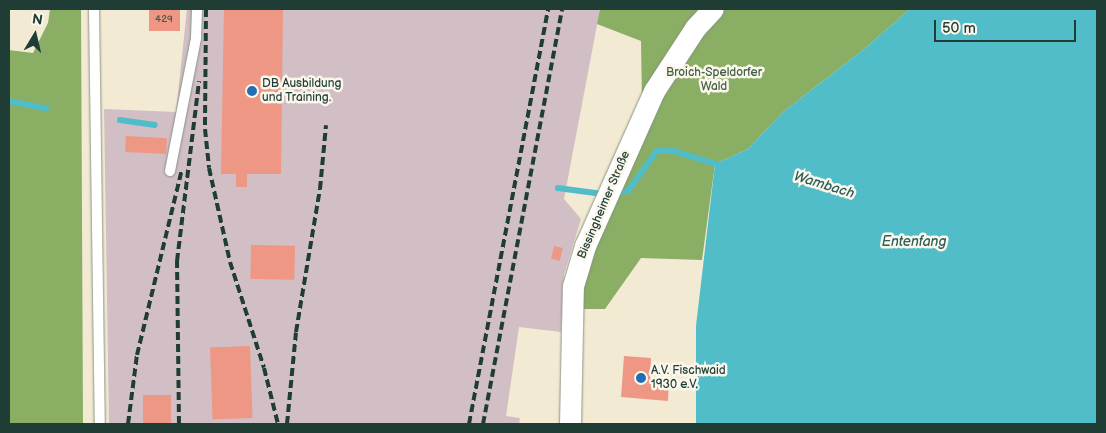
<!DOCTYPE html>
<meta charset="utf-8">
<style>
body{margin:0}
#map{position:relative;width:1106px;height:433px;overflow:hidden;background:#f3ead3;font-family:"Balsamiq Sans",sans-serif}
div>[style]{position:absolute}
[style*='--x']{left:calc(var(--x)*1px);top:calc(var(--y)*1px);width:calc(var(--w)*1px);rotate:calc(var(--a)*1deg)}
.industrial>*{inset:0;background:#d2bec5}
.forest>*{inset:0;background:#89ae64}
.water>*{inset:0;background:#50bdc9}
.stream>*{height:5.5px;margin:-2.75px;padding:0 2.75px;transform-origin:2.75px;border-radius:2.75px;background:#50bdc9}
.building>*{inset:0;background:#ee9784;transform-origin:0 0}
.roads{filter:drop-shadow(0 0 1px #899484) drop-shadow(0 0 1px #899484)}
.service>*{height:10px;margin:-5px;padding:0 5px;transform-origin:5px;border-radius:5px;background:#fff}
.minor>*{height:21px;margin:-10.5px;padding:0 10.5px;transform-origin:10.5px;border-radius:10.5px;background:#fff}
.rail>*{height:4px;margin-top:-2px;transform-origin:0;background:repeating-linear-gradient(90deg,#1f3d34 0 8px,transparent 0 12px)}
.dots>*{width:14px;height:14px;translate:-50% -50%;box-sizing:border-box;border:2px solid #fbf7ec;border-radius:50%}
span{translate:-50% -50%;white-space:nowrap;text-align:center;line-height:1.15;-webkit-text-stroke:5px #fbf7ec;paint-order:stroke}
.number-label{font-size:10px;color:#535448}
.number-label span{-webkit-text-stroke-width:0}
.park-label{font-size:12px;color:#426044}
.poi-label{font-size:12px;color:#1f3d34}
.left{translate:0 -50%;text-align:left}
.street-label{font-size:12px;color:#1f3d34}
.water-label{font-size:14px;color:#2b5d59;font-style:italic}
.frame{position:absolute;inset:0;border:10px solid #1f3d34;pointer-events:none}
.north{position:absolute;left:10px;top:10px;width:50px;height:50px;-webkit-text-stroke:4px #fbf7ec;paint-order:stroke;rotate:9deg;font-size:14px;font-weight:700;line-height:20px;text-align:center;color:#1f3d34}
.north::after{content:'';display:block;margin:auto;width:18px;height:22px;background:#1f3d34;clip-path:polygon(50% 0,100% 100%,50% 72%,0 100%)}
.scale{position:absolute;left:934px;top:20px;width:142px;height:22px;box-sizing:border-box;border:2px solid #1f3d34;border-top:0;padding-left:6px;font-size:15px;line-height:18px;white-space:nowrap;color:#1f3d34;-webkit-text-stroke:4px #fbf7ec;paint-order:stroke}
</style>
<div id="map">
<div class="industrial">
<i style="clip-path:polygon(187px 9px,600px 9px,564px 199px,581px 219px,564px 274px,561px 332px,519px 327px,506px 416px,520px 418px,519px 424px,109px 424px,104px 109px,176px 112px)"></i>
</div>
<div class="forest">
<i style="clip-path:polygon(50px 9px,81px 9px,83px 424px,9px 424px,9px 50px,33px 53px,48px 23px)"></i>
<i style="clip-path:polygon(600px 9px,910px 9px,863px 50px,783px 112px,748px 149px,715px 164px,702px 260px,641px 258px,605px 309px,577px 309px,585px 269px,642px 102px,641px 41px,597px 24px)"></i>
</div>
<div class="water">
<i style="clip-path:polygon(910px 9px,1097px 9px,1097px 424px,696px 424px,696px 326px,715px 164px,748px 149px,783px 112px,863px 50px)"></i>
</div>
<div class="stream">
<i style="--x:9;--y:101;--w:38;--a:11"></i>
<i style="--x:120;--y:120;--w:35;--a:8"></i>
<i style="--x:558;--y:188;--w:45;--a:7.6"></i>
<i style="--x:615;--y:193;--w:13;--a:-9"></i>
<i style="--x:628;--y:191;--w:49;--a:-54.1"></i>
<i style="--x:657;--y:151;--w:16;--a:0"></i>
<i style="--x:673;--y:151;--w:52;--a:16.7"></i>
</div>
<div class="building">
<i style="left:149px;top:9px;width:31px;height:22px"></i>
<i style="clip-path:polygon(224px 9px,283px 9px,281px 174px,247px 174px,247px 187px,236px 187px,236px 174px,221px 174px)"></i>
<i style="left:126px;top:136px;width:41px;height:16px;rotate:3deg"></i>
<i style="left:251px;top:245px;width:44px;height:34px;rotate:1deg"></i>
<i style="left:554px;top:246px;width:9px;height:13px;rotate:13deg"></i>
<i style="left:250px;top:346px;width:72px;height:40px;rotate:88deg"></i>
<i style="clip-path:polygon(624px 356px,651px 358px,650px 378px,669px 379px,668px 401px,621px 397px)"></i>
<i style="left:171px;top:395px;width:29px;height:28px;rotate:90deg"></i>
</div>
<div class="roads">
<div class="service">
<i style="--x:94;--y:9;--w:415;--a:89.2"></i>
<i style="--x:170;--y:171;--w:136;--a:-78.9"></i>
<i style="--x:196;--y:38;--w:29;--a:-88"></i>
</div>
<div class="minor">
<i style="--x:570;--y:424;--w:138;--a:-88.8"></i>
<i style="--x:573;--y:286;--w:42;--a:-73.3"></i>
<i style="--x:585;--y:246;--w:170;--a:-66"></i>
<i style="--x:654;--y:91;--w:75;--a:-56.9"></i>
<i style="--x:695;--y:28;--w:26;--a:-47"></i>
</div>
</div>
<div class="rail">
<i style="--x:206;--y:9;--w:120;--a:90.5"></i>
<i style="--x:205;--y:129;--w:39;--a:84"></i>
<i style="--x:209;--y:168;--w:96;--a:77.4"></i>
<i style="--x:230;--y:262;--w:111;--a:72.2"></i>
<i style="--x:264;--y:368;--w:58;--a:76"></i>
<i style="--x:128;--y:424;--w:70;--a:-82.6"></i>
<i style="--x:137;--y:355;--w:191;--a:-76.4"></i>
<i style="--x:179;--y:424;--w:163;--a:-90.7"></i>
<i style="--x:177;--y:261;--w:181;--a:-83"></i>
<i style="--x:287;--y:424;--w:92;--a:-84.4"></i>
<i style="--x:296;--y:332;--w:145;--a:-80.5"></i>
<i style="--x:320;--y:189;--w:64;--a:-84.6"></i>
<i style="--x:469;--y:424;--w:422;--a:-79.2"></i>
<i style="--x:483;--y:424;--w:422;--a:-79.2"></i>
</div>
<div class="dots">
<i style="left:252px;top:91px;background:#1f6fb2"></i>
<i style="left:641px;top:378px;background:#1f6fb2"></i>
</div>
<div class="number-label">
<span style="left:164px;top:20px">429</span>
</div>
<div class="park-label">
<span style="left:714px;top:80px">Broich-Speldorfer<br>Wald</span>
</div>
<div class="poi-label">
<span class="left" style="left:262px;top:91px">DB Ausbildung<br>und Training.</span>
<span class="left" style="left:651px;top:378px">A.V. Fischwaid<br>1930 e.V.</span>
</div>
<div class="street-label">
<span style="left:604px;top:205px;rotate:-67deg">Bissingheimer Straße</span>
</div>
<div class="water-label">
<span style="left:824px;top:185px;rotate:17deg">Wambach</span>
<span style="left:914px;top:242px">Entenfang</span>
</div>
<div class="frame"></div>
<div class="north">N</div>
<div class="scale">50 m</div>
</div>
